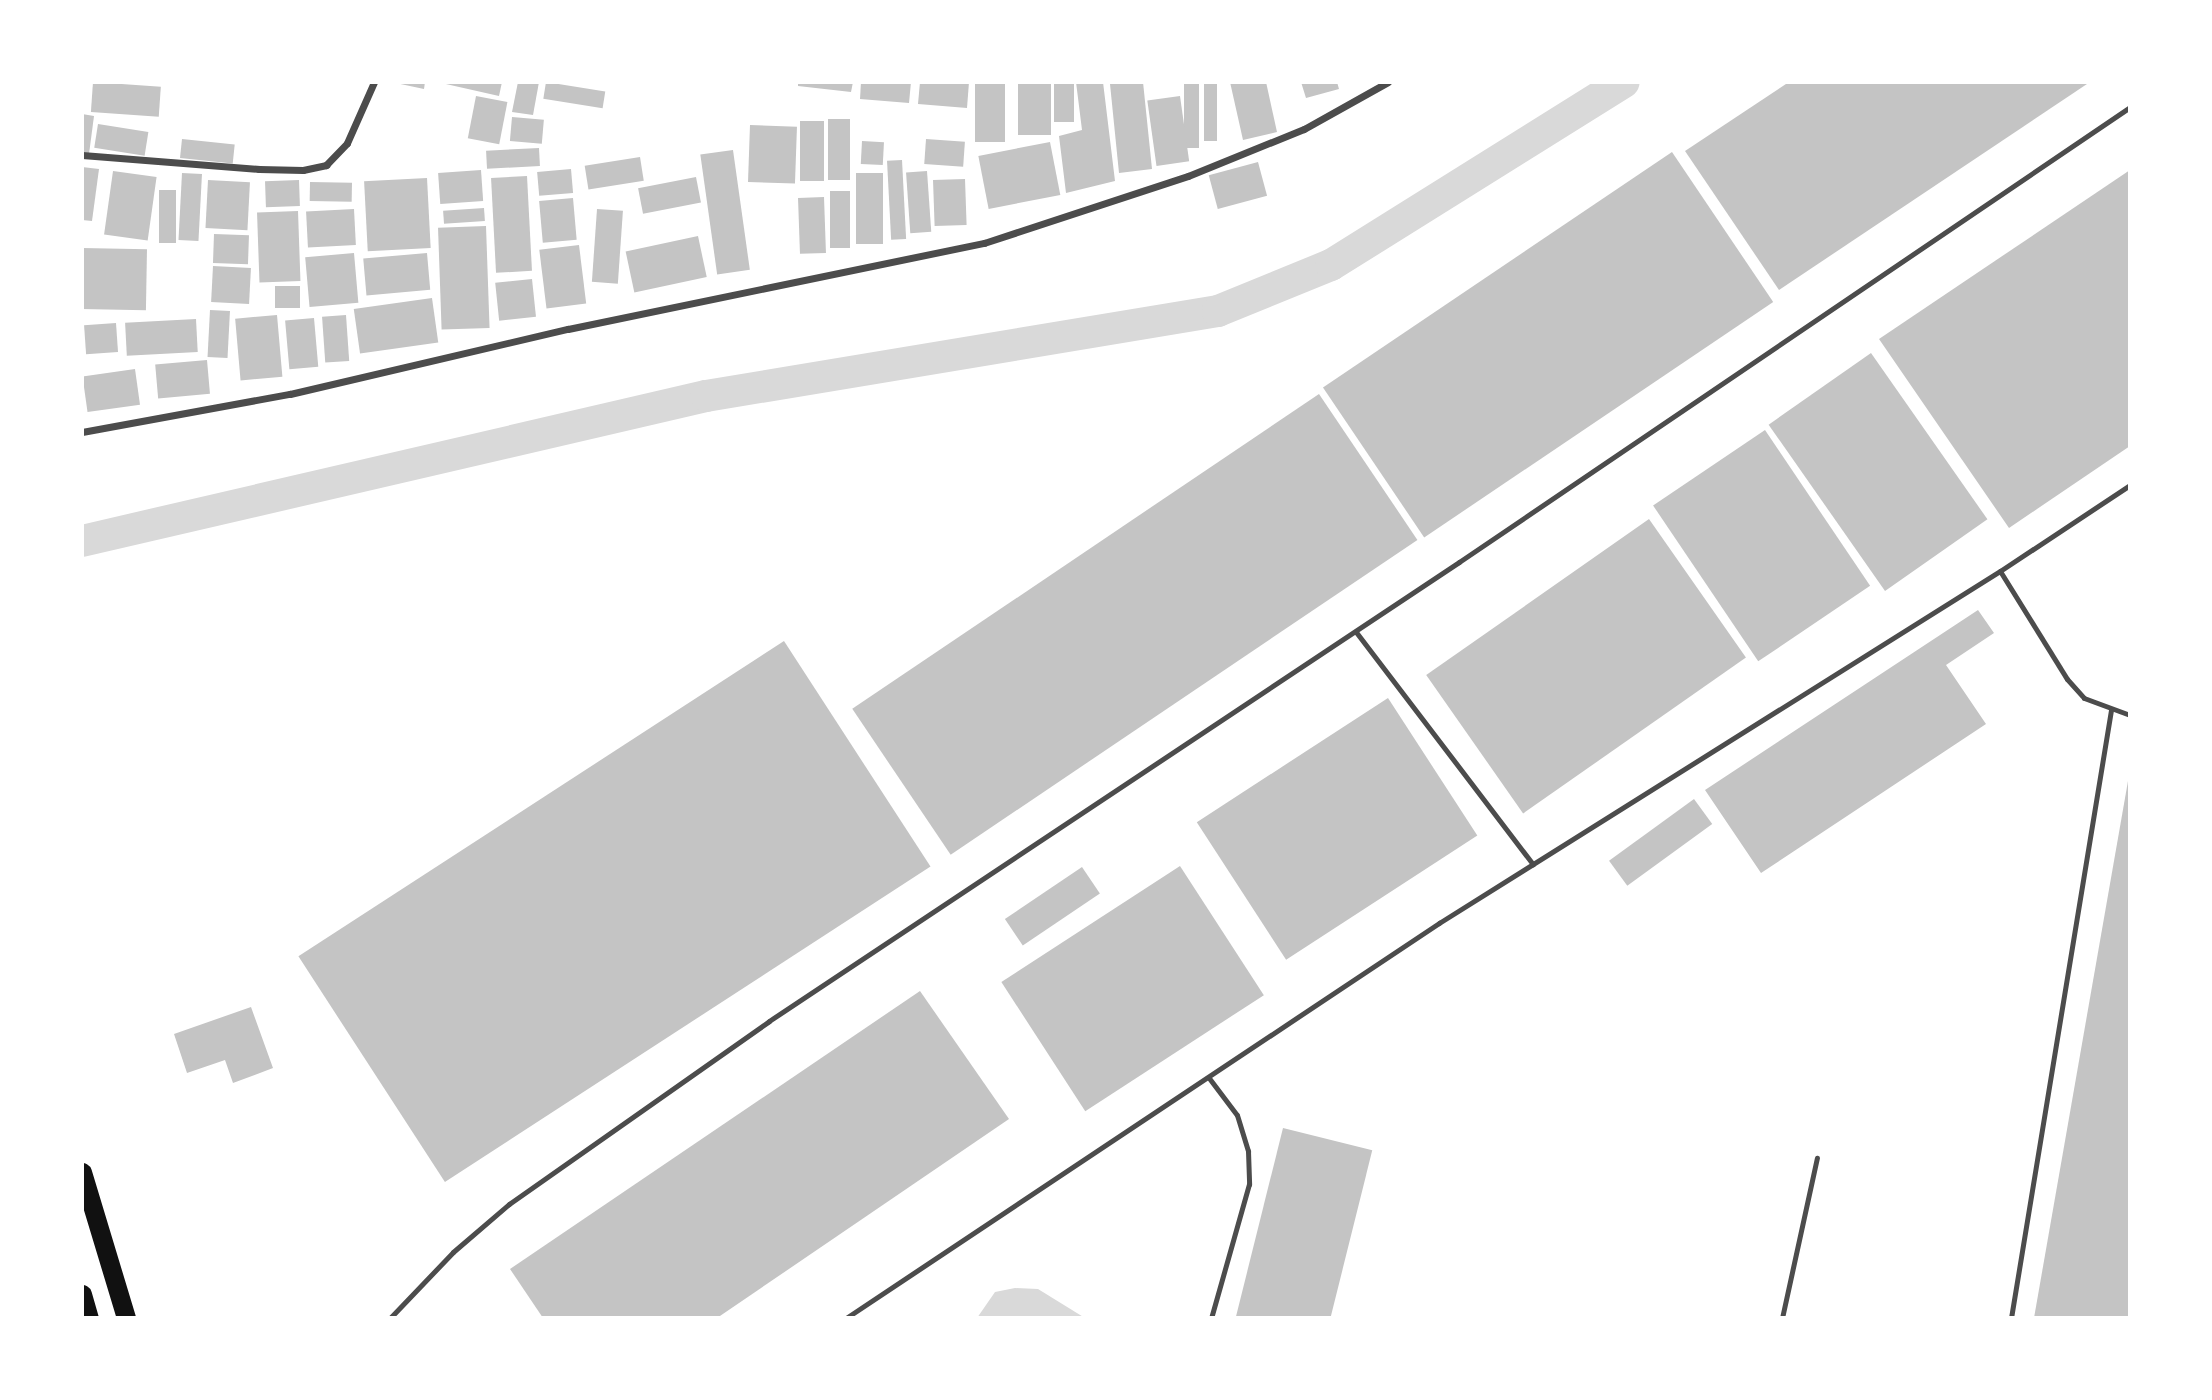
<!DOCTYPE html>
<style>
body{margin:0}
#map{position:relative;width:2212px;height:1400px;overflow:hidden;background:#fff;font-family:Helvetica,sans-serif}
div>[style]{position:absolute}
[style*='--x']{left:calc(var(--x)*1px);top:calc(var(--y)*1px);width:calc(var(--w)*1px);rotate:calc(var(--a)*1deg)}
.water>*{inset:0;background:#d9d9d9}
.canal>*{height:32px;margin:-16px;padding:0 16px;transform-origin:16px;border-radius:16px;background:#d9d9d9}
.building>*{inset:0;background:#c4c4c4;transform-origin:0 0}
.service>*{height:5px;margin:-2.5px;padding:0 2.5px;transform-origin:2.5px;border-radius:2.5px;background:#4c4c4c}
.minor>*{height:7px;margin:-3.5px;padding:0 3.5px;transform-origin:3.5px;border-radius:3.5px;background:#4c4c4c}
.trunk>*{height:19px;margin:-9.5px;padding:0 9.5px;transform-origin:9.5px;border-radius:9.5px;background:#111}
span{translate:-50% -50%;white-space:nowrap;text-align:center;line-height:1.15;-webkit-text-stroke:5px #fff;paint-order:stroke}
.frame{position:absolute;inset:0;border:84px solid #fff;pointer-events:none}
</style>
<div id="map">
<div class="water">
<i style="clip-path:polygon(1015px 1288px,1038px 1289px,1085px 1318px,977px 1318px,995px 1292px)"></i>
</div>
<div class="canal">
<i style="--x:82;--y:541;--w:641;--a:-13.08"></i>
<i style="--x:706;--y:396;--w:519;--a:-9.43"></i>
<i style="--x:1218;--y:311;--w:122;--a:-22.2"></i>
<i style="--x:1331;--y:265;--w:345;--a:-32"></i>
</div>
<div class="building">
<i style="left:93px;top:82px;width:68px;height:30px;rotate:4deg"></i>
<i style="clip-path:polygon(391px 82px,425px 82px,424px 89px)"></i>
<i style="clip-path:polygon(437px 82px,502px 82px,499px 96px)"></i>
<i style="clip-path:polygon(518px 82px,539px 82px,533px 115px,512px 112px)"></i>
<i style="left:546px;top:82px;width:60px;height:17px;rotate:9deg"></i>
<i style="clip-path:polygon(798px 82px,853px 82px,851px 92px,798px 86px)"></i>
<i style="clip-path:polygon(861px 82px,911px 82px,909px 103px,860px 99px)"></i>
<i style="clip-path:polygon(920px 82px,969px 82px,967px 108px,918px 104px)"></i>
<i style="left:975px;top:82px;width:30px;height:60px"></i>
<i style="left:1018px;top:82px;width:33px;height:53px"></i>
<i style="left:1054px;top:82px;width:20px;height:40px"></i>
<i style="clip-path:polygon(1076px 82px,1103px 82px,1115px 181px,1066px 193px,1059px 136px,1082px 130px)"></i>
<i style="clip-path:polygon(1130px 82px,1143px 82px,1152px 169px,1119px 173px,1110px 84px)"></i>
<i style="left:1184px;top:82px;width:15px;height:66px"></i>
<i style="left:1204px;top:82px;width:13px;height:59px"></i>
<i style="clip-path:polygon(1230px 82px,1266px 82px,1277px 132px,1243px 140px)"></i>
<i style="clip-path:polygon(1301px 82px,1337px 82px,1339px 89px,1306px 98px)"></i>
<i style="clip-path:polygon(1789px 82px,2090px 82px,1779px 290px,1685px 151px)"></i>
<i style="left:476px;top:96px;width:32px;height:43px;rotate:11deg"></i>
<i style="left:1180px;top:96px;width:66px;height:33px;rotate:82deg"></i>
<i style="clip-path:polygon(82px 114px,94px 116px,89px 154px,82px 153px)"></i>
<i style="left:512px;top:117px;width:32px;height:24px;rotate:5deg"></i>
<i style="left:828px;top:119px;width:22px;height:61px"></i>
<i style="left:800px;top:121px;width:24px;height:60px"></i>
<i style="left:98px;top:124px;width:51px;height:24px;rotate:9deg"></i>
<i style="left:750px;top:125px;width:47px;height:57px;rotate:2deg"></i>
<i style="left:182px;top:139px;width:53px;height:19px;rotate:6deg"></i>
<i style="left:926px;top:139px;width:39px;height:25px;rotate:4deg"></i>
<i style="left:862px;top:141px;width:22px;height:23px;rotate:3deg"></i>
<i style="left:1050px;top:142px;width:54px;height:73px;rotate:79deg"></i>
<i style="left:539px;top:148px;width:18px;height:53px;rotate:87deg"></i>
<i style="left:733px;top:150px;width:121px;height:33px;rotate:82deg"></i>
<i style="left:1672px;top:152px;width:181px;height:421px;rotate:56deg"></i>
<i style="left:640px;top:157px;width:24px;height:56px;rotate:81deg"></i>
<i style="left:902px;top:160px;width:79px;height:15px;rotate:87deg"></i>
<i style="left:1258px;top:162px;width:35px;height:51px;rotate:75deg"></i>
<i style="clip-path:polygon(82px 167px,99px 169px,92px 221px,82px 220px)"></i>
<i style="left:571px;top:169px;width:24px;height:34px;rotate:85deg"></i>
<i style="left:481px;top:170px;width:31px;height:43px;rotate:86deg"></i>
<i style="clip-path:polygon(2130px 170px,2130px 446px,2009px 528px,1879px 339px)"></i>
<i style="left:113px;top:171px;width:44px;height:64px;rotate:8deg"></i>
<i style="left:927px;top:171px;width:61px;height:21px;rotate:86deg"></i>
<i style="left:182px;top:173px;width:20px;height:67px;rotate:3deg"></i>
<i style="left:856px;top:173px;width:27px;height:71px"></i>
<i style="left:527px;top:176px;width:95px;height:36px;rotate:87deg"></i>
<i style="left:696px;top:177px;width:26px;height:59px;rotate:79deg"></i>
<i style="left:427px;top:178px;width:70px;height:63px;rotate:87deg"></i>
<i style="left:965px;top:179px;width:46px;height:32px;rotate:88deg"></i>
<i style="left:208px;top:180px;width:42px;height:48px;rotate:3deg"></i>
<i style="left:299px;top:180px;width:26px;height:34px;rotate:88deg"></i>
<i style="left:310px;top:182px;width:42px;height:19px;rotate:1deg"></i>
<i style="left:159px;top:190px;width:17px;height:53px"></i>
<i style="left:830px;top:191px;width:20px;height:57px"></i>
<i style="left:824px;top:197px;width:56px;height:26px;rotate:88deg"></i>
<i style="left:573px;top:198px;width:42px;height:34px;rotate:85deg"></i>
<i style="left:484px;top:208px;width:13px;height:41px;rotate:86deg"></i>
<i style="left:354px;top:209px;width:36px;height:48px;rotate:87deg"></i>
<i style="left:597px;top:209px;width:26px;height:73px;rotate:4deg"></i>
<i style="left:298px;top:211px;width:70px;height:41px;rotate:88deg"></i>
<i style="left:486px;top:226px;width:102px;height:48px;rotate:88deg"></i>
<i style="left:214px;top:234px;width:35px;height:29px;rotate:2deg"></i>
<i style="left:698px;top:236px;width:42px;height:74px;rotate:78deg"></i>
<i style="left:579px;top:245px;width:59px;height:40px;rotate:83deg"></i>
<i style="left:82px;top:248px;width:65px;height:61px;rotate:1deg"></i>
<i style="left:354px;top:253px;width:50px;height:49px;rotate:85deg"></i>
<i style="left:427px;top:253px;width:37px;height:64px;rotate:85deg"></i>
<i style="left:213px;top:266px;width:38px;height:36px;rotate:3deg"></i>
<i style="left:532px;top:279px;width:38px;height:37px;rotate:84deg"></i>
<i style="left:300px;top:286px;width:22px;height:25px;rotate:90deg"></i>
<i style="left:432px;top:298px;width:45px;height:79px;rotate:82deg"></i>
<i style="left:210px;top:310px;width:20px;height:47px;rotate:3deg"></i>
<i style="left:277px;top:315px;width:62px;height:42px;rotate:85deg"></i>
<i style="left:346px;top:315px;width:46px;height:24px;rotate:86deg"></i>
<i style="left:314px;top:318px;width:49px;height:29px;rotate:85deg"></i>
<i style="left:196px;top:319px;width:33px;height:71px;rotate:87deg"></i>
<i style="left:116px;top:323px;width:29px;height:32px;rotate:86deg"></i>
<i style="left:1871px;top:353px;width:203px;height:125px;rotate:55deg"></i>
<i style="left:207px;top:360px;width:34px;height:52px;rotate:85deg"></i>
<i style="left:135px;top:369px;width:36px;height:53px;rotate:82deg"></i>
<i style="left:1319px;top:394px;width:176px;height:563px;rotate:56deg"></i>
<i style="left:1765px;top:430px;width:188px;height:135px;rotate:56deg"></i>
<i style="left:1649px;top:519px;width:169px;height:272px;rotate:55deg"></i>
<i style="clip-path:polygon(1978px 610px,1994px 633px,1946px 665px,1986px 724px,1761px 873px,1705px 790px)"></i>
<i style="left:784px;top:641px;width:269px;height:579px;rotate:57deg"></i>
<i style="left:1388px;top:698px;width:164px;height:228px;rotate:57deg"></i>
<i style="clip-path:polygon(2128px 781px,2130px 1318px,2034px 1318px)"></i>
<i style="left:1694px;top:799px;width:31px;height:105px;rotate:54deg"></i>
<i style="left:1180px;top:866px;width:154px;height:213px;rotate:57deg"></i>
<i style="left:1082px;top:867px;width:32px;height:93px;rotate:56deg"></i>
<i style="clip-path:polygon(920px 991px,1009px 1119px,717px 1318px,543px 1318px,510px 1269px)"></i>
<i style="clip-path:polygon(251px 1007px,273px 1068px,233px 1083px,225px 1060px,187px 1073px,174px 1034px)"></i>
<i style="left:1283px;top:1128px;width:92px;height:196px;rotate:14deg"></i>
</div>
<div class="service">
<i style="--x:2000;--y:571;--w:127;--a:58.2"></i>
<i style="--x:2067;--y:679;--w:25;--a:48"></i>
<i style="--x:2084;--y:698;--w:49;--a:20.3"></i>
<i style="--x:1356;--y:632;--w:292;--a:52.7"></i>
<i style="--x:1209;--y:1078;--w:46;--a:52.9"></i>
<i style="--x:1237;--y:1115;--w:38;--a:73"></i>
<i style="--x:1248;--y:1151;--w:33;--a:88"></i>
<i style="--x:1249;--y:1184;--w:139;--a:105.8"></i>
<i style="--x:390;--y:1318;--w:91;--a:-46.3"></i>
<i style="--x:453;--y:1252;--w:74;--a:-40.6"></i>
<i style="--x:509;--y:1204;--w:318;--a:-35.1"></i>
<i style="--x:769;--y:1021;--w:829;--a:-33.63"></i>
<i style="--x:1459;--y:562;--w:811;--a:-34.14"></i>
<i style="--x:846;--y:1318;--w:713;--a:-33.67"></i>
<i style="--x:1439;--y:923;--w:662;--a:-32.11"></i>
<i style="--x:2000;--y:571;--w:156;--a:-33.5"></i>
<i style="--x:1782;--y:1318;--w:164;--a:-77.7"></i>
<i style="--x:2011;--y:1318;--w:616;--a:-80.66"></i>
</div>
<div class="minor">
<i style="--x:82;--y:155;--w:178;--a:4.5"></i>
<i style="--x:259;--y:169;--w:44;--a:1.3"></i>
<i style="--x:303;--y:170;--w:24;--a:-12"></i>
<i style="--x:326;--y:165;--w:30;--a:-46"></i>
<i style="--x:347;--y:143;--w:67;--a:-66.1"></i>
<i style="--x:82;--y:432;--w:211;--a:-10.4"></i>
<i style="--x:290;--y:394;--w:285;--a:-13.2"></i>
<i style="--x:568;--y:329;--w:425;--a:-11.7"></i>
<i style="--x:984;--y:243;--w:215;--a:-18.2"></i>
<i style="--x:1188;--y:176;--w:125;--a:-22.1"></i>
<i style="--x:1304;--y:129;--w:96;--a:-29.2"></i>
</div>
<div class="trunk">
<i style="--x:82;--y:1172;--w:152;--a:73.2"></i>
<i style="--x:82;--y:1294;--w:25;--a:74"></i>
</div>
<div class="frame"></div>
</div>
